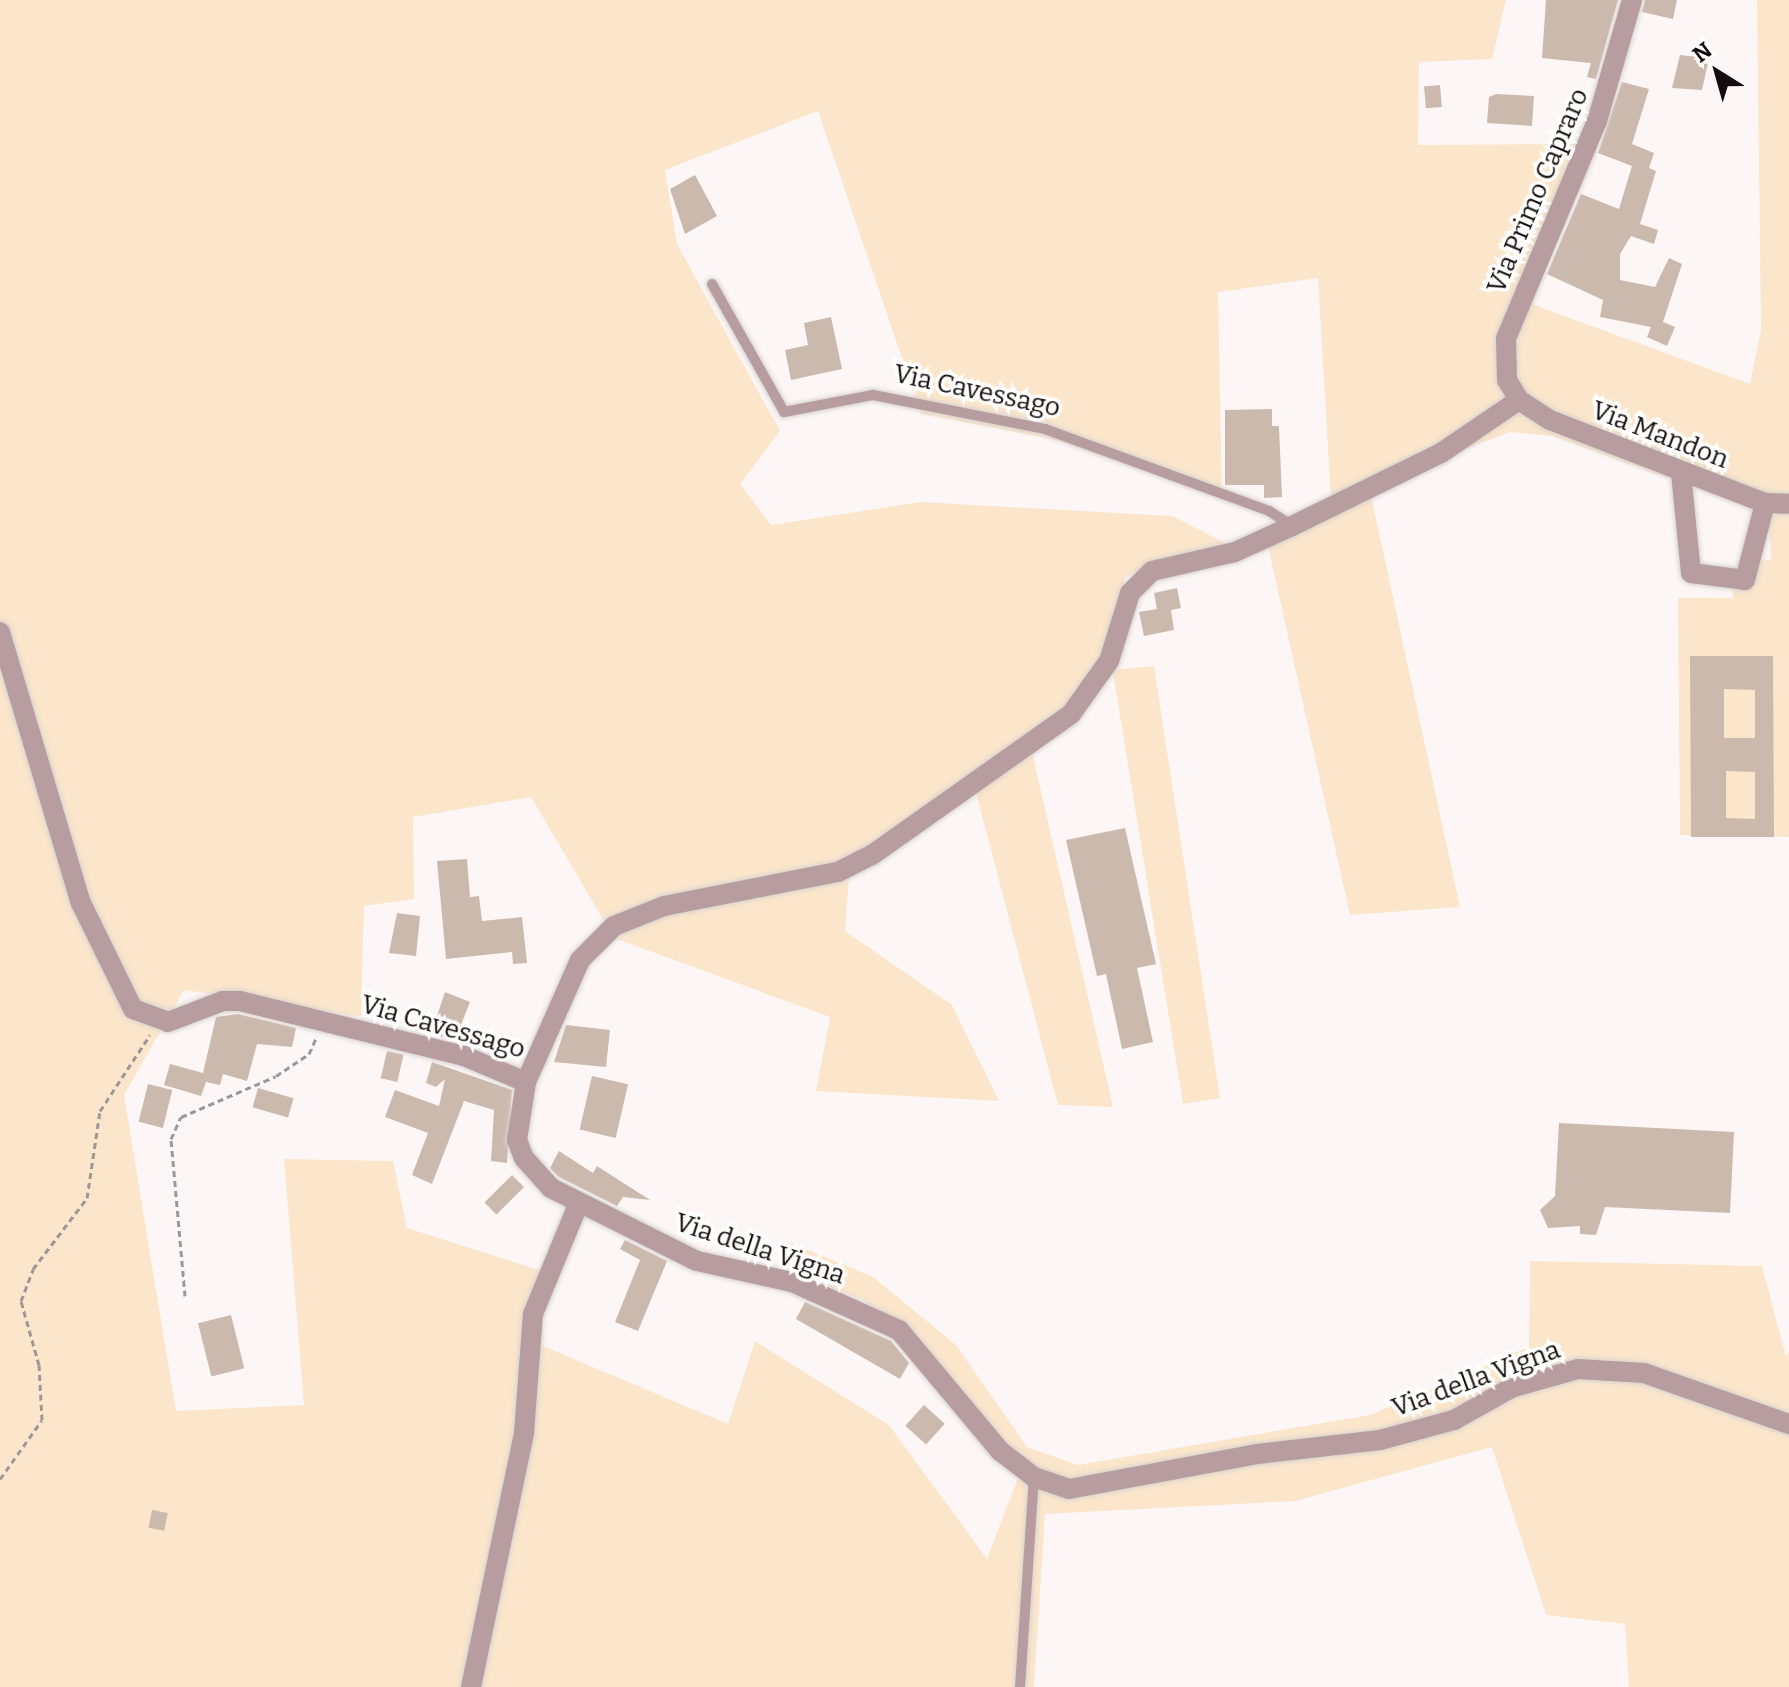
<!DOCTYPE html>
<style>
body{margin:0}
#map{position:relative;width:1789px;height:1687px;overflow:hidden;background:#fcf7f6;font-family:Bitter,serif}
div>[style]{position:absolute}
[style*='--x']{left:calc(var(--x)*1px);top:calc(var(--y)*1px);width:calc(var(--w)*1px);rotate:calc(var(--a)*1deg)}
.green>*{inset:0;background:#fbe6cb}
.building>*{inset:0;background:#ccb9ae;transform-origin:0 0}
.path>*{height:3px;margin-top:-1.5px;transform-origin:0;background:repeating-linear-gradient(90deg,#9d9795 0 6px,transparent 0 10px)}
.roads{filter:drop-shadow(0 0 2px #d7d2d0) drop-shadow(0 0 2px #d7d2d0)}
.lane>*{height:10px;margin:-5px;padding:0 5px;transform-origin:5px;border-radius:5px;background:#b79d9f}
.street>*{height:20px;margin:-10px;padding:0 10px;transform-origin:10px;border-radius:10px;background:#b79d9f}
span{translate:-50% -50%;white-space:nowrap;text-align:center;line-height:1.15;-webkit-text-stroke:7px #fff;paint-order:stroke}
.street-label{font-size:26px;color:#140d0b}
.north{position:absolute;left:1677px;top:32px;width:80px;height:80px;-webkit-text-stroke:6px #fff;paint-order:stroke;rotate:323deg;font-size:22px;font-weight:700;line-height:32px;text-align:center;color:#140d0b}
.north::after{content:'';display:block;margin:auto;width:28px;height:36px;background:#140d0b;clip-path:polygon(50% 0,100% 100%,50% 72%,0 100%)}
</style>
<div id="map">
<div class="green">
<i style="clip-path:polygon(evenodd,0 0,1506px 0,1492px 59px,1419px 62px,1418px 145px,1580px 144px,1518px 299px,1750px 384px,1761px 330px,1757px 0,1789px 0,1789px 837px,1680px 835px,1678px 598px,1733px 598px,1733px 586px,1758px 561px,1771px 560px,1769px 515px,1552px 436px,1510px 432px,1369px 486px,1460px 907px,1350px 915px,1268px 546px,1171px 559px,1125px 577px,1113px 670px,1154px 666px,1220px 1098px,1183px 1104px,1113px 672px,1032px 752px,1113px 1107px,1058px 1105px,976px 793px,849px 875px,845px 931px,952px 1005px,999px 1101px,816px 1091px,830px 1017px,614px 938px,531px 797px,413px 817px,414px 899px,364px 906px,361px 1016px,184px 990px,124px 1095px,176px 1411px,304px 1405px,284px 1159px,393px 1161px,407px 1228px,539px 1270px,524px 1338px,728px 1424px,755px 1341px,889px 1425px,987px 1559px,1018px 1478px,937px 1360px,864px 1300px,781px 1269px,786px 1241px,873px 1277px,956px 1345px,1027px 1447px,1078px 1465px,1370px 1415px,1529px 1347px,1530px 1261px,1762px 1266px,1786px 1357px,1789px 1352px,1789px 1687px,1629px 1687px,1625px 1624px,1546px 1615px,1492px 1447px,1295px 1501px,1045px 1514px,1034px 1687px,0 1687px,0 0,818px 111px,921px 414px,1052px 439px,1222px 497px,1218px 292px,1318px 278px,1331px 500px,1235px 548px,1172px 516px,921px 502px,771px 525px,740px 484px,780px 431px,677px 244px,665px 170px,818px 111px)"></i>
</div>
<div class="building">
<i style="clip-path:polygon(1546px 0,1618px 0,1596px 79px,1587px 77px,1591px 63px,1542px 58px)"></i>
<i style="clip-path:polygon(1645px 0,1677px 0,1673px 19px,1642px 12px)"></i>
<i style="clip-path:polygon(1680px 55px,1709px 58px,1702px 90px,1672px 88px)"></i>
<i style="clip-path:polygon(1622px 82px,1649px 89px,1632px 144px,1654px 153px,1649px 168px,1656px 171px,1640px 224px,1658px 230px,1654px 244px,1631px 236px,1620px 254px,1620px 280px,1655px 287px,1669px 258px,1682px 264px,1663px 322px,1675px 327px,1667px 346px,1647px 337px,1651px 327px,1600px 317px,1603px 300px,1547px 274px,1581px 194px,1619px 209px,1632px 166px,1598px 153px)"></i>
<i style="left:1440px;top:85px;width:22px;height:16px;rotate:85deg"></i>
<i style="clip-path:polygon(1496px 94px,1534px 96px,1532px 126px,1487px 123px,1489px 97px)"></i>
<i style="clip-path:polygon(695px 175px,717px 216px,685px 234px,670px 189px)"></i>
<i style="clip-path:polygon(831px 317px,842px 369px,791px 380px,785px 350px,808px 345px,804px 323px)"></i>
<i style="clip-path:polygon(1272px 409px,1272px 426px,1279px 426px,1282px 497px,1264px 498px,1264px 485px,1225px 485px,1225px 410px)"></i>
<i style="clip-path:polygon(1177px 588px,1181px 608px,1171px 610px,1174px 630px,1144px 636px,1139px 612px,1157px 609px,1154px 593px)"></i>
<i style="clip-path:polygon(evenodd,1690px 656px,1773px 656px,1774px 837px,1691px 837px,1690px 656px,1724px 689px,1755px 690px,1755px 738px,1724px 738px,1724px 689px,1690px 656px,1726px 771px,1755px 772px,1755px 819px,1726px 818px,1726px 771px)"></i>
<i style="clip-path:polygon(1125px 828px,1156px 964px,1137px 968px,1153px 1042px,1122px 1049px,1106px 974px,1097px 976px,1066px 840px)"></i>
<i style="clip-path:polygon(467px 859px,470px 897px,479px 896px,482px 921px,522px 917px,527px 963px,513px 964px,512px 952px,446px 959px,437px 861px)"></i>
<i style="clip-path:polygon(397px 913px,420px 916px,416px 956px,389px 953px)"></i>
<i style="clip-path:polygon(445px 992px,470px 1002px,455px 1040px,431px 1034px)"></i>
<i style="clip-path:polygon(238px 1014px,296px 1028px,292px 1047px,257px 1044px,247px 1081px,223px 1074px,220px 1085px,206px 1082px,201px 1096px,164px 1085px,170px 1064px,203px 1073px,216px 1017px)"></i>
<i style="clip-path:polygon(566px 1025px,610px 1030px,606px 1067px,554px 1062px)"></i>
<i style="left:387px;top:1051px;width:17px;height:28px;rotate:13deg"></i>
<i style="clip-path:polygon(432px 1062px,512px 1090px,507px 1163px,491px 1161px,494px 1110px,464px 1101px,432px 1184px,412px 1175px,428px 1133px,385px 1117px,395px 1090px,439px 1106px,445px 1079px,436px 1087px,426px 1083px)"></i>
<i style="left:592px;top:1076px;width:37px;height:55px;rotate:13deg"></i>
<i style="left:148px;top:1084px;width:25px;height:39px;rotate:14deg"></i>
<i style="left:258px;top:1088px;width:37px;height:20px;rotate:16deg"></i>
<i style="clip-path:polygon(1559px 1123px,1734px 1132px,1730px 1213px,1605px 1207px,1596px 1235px,1580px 1234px,1580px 1226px,1548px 1228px,1540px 1210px,1555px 1196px)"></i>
<i style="clip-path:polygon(559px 1151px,593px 1173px,597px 1166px,650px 1200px,623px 1197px,617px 1206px,559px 1177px,550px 1168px)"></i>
<i style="left:512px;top:1175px;width:17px;height:39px;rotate:45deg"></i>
<i style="clip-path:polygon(625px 1240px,667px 1261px,638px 1331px,615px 1322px,640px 1260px,620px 1249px)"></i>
<i style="clip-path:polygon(805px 1302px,891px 1341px,909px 1363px,900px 1379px,796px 1319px)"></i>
<i style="left:231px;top:1315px;width:55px;height:34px;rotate:76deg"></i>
<i style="left:924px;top:1405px;width:28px;height:28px;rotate:42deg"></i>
<i style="left:152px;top:1510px;width:16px;height:18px;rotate:11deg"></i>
</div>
<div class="path">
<i style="--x:185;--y:1296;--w:158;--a:-95.1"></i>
<i style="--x:171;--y:1139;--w:24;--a:-66"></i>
<i style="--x:181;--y:1117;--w:103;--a:-23.3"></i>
<i style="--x:276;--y:1076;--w:40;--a:-34"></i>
<i style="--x:309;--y:1054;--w:17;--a:-66"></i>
<i style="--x:0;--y:1479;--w:72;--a:-54.6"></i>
<i style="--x:42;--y:1420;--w:55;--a:-93.1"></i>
<i style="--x:39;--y:1365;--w:66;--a:-105.7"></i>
<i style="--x:21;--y:1301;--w:34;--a:-69"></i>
<i style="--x:33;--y:1269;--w:89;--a:-52.7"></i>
<i style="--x:87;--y:1198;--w:88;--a:-81.5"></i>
<i style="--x:100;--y:1111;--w:91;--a:-56.7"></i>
</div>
<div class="roads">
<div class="lane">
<i style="--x:712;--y:284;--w:147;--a:60.6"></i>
<i style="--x:784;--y:412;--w:91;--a:-10.8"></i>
<i style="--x:873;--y:395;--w:175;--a:11.2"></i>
<i style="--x:1045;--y:429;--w:239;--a:20.1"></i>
<i style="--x:1269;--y:511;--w:26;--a:32"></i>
<i style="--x:1020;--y:1687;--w:210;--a:-86.2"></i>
</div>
<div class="street">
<i style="--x:1632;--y:0;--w:126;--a:106.1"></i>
<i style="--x:1597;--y:121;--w:236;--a:112.7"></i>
<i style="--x:1506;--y:339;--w:41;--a:88.6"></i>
<i style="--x:1507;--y:380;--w:23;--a:59"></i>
<i style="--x:1519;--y:400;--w:37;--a:33"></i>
<i style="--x:1550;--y:420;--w:230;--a:21.1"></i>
<i style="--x:1765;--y:503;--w:24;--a:2"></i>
<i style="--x:1681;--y:473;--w:100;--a:84.3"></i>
<i style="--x:1691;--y:573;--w:54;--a:7.4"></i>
<i style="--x:1745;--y:580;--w:80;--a:-75.4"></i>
<i style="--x:0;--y:632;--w:283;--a:73.4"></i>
<i style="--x:81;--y:903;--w:118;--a:63.9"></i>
<i style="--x:133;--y:1009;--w:37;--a:20"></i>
<i style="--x:168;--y:1022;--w:59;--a:-20.9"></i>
<i style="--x:223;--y:1001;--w:17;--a:0"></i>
<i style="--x:240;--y:1001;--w:231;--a:13.8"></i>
<i style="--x:464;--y:1056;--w:67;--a:22.8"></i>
<i style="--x:526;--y:1082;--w:133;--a:-66.1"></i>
<i style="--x:580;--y:960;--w:48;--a:-45"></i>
<i style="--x:614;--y:926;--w:54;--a:-21.8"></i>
<i style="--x:664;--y:906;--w:177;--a:-11.1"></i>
<i style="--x:838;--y:872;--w:38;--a:-27"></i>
<i style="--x:872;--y:855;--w:244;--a:-35.3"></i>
<i style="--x:1071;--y:714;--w:65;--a:-54.4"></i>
<i style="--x:1109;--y:661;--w:71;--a:-72.8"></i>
<i style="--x:1130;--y:593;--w:31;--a:-45"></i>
<i style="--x:1152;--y:571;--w:85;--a:-12.9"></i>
<i style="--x:1235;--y:552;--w:63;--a:-24.5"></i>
<i style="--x:1292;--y:526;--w:166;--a:-26.1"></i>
<i style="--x:1441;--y:453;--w:94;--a:-34.2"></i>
<i style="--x:526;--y:1082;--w:59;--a:98.8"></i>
<i style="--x:517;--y:1140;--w:19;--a:69"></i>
<i style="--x:524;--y:1158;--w:40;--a:48"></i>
<i style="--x:551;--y:1188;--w:163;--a:26.6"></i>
<i style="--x:697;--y:1261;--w:97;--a:12.5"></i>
<i style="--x:792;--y:1282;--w:117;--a:24.2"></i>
<i style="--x:899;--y:1330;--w:158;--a:50.1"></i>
<i style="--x:1000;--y:1451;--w:43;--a:37.4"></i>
<i style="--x:1034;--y:1477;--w:37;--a:19"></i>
<i style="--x:1069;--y:1489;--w:191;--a:-10.5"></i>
<i style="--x:1257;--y:1454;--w:124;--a:-6.5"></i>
<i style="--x:1380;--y:1440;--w:77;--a:-15.1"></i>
<i style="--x:1454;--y:1420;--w:65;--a:-29.3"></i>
<i style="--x:1511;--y:1388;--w:70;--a:-15.8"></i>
<i style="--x:1578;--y:1369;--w:66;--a:3.5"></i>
<i style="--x:1644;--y:1373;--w:154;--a:19.4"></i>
<i style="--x:471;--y:1687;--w:259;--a:-78.2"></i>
<i style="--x:524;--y:1433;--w:119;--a:-85.7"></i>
<i style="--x:533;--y:1314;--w:118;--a:-67.6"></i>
</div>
</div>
<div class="street-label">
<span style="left:1538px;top:191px;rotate:-67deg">Via Primo Capraro</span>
<span style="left:977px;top:391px;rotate:12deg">Via Cavessago</span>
<span style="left:1660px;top:435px;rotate:21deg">Via Mandon</span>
<span style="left:443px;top:1027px;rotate:16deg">Via Cavessago</span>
<span style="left:760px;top:1249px;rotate:18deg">Via della Vigna</span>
<span style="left:1476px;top:1379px;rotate:-20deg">Via della Vigna</span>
</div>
<div class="north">N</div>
</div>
